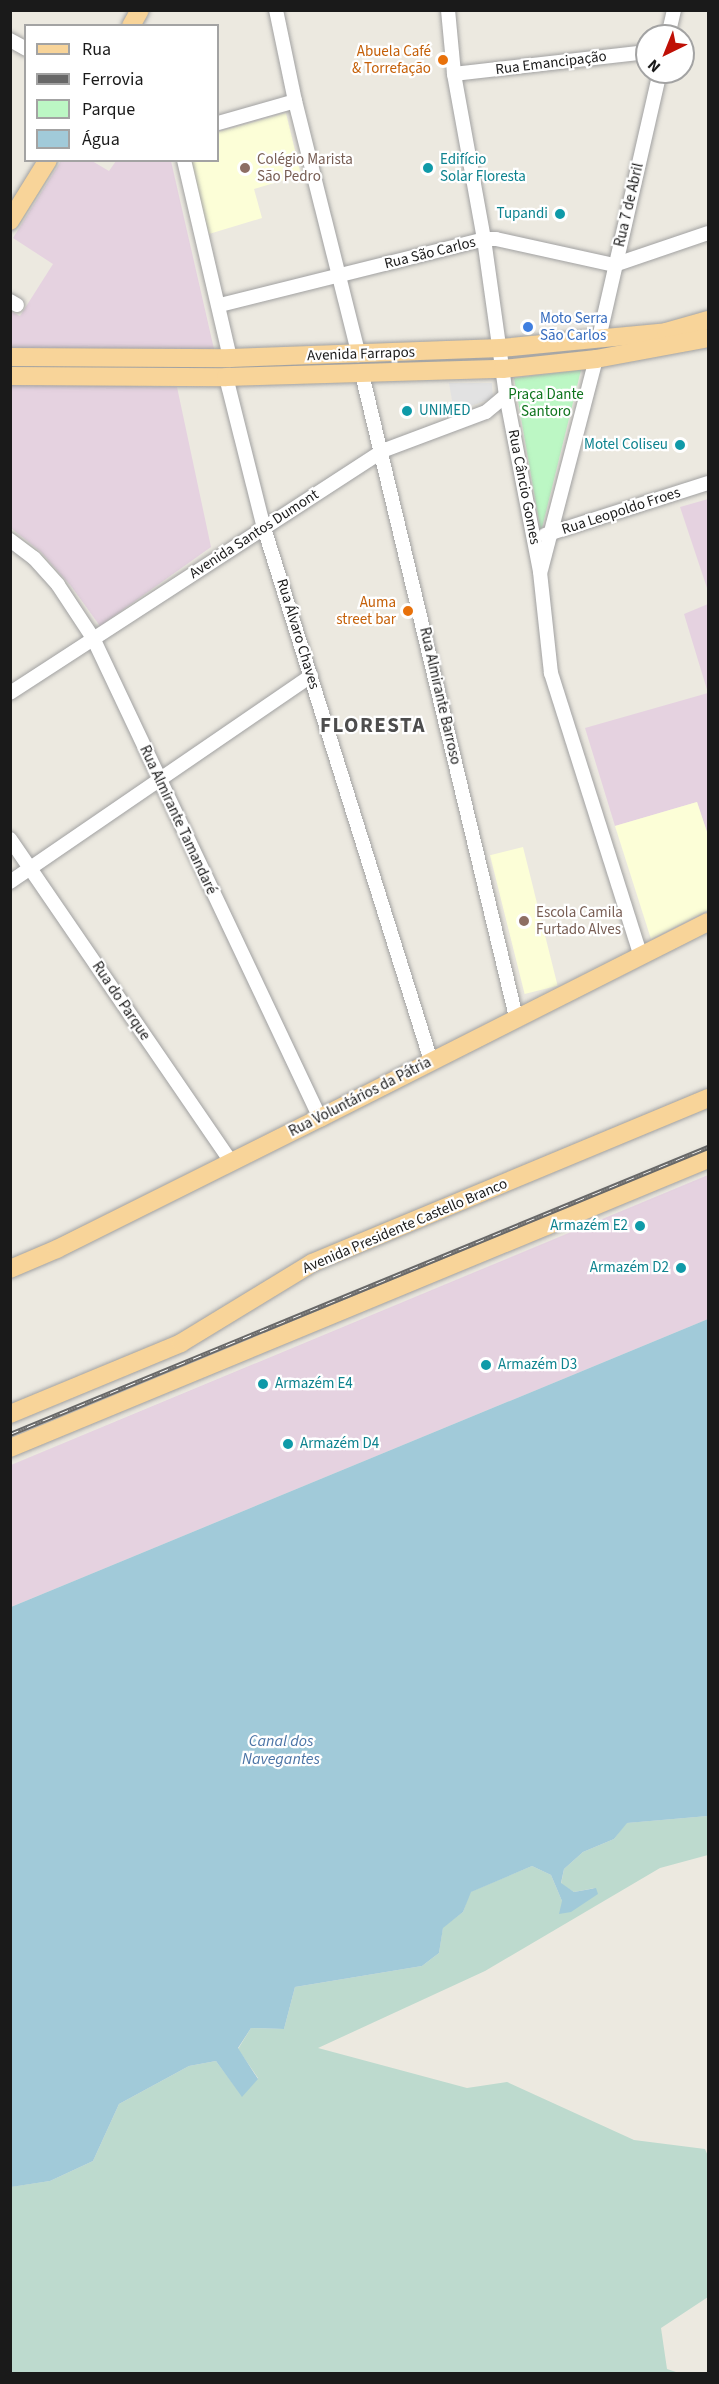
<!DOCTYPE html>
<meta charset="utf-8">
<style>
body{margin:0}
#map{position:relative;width:719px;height:2384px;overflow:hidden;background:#ece9e0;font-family:"Source Sans 3",sans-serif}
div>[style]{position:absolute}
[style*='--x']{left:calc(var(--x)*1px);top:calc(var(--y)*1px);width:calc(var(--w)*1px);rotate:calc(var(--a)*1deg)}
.industrial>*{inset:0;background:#e5d2e0}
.education>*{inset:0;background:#fcfed7;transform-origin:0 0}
.wetland>*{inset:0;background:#bddace}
.park>*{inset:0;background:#bcf7c4}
.parking>*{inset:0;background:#e2e2e2}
.water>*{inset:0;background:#a1cad9}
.roads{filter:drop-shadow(0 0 2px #a1a1a1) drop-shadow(0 0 2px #a1a1a1)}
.minor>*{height:14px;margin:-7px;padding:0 7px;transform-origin:7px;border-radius:7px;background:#fff}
.major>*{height:18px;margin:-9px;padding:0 9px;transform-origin:9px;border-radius:9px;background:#f8d499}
.rail>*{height:5px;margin-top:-2.5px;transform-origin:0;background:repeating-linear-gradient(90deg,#fff 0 9px,#686868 0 18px);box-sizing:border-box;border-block:2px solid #686868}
.dots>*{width:16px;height:16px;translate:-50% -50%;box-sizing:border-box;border:3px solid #fff;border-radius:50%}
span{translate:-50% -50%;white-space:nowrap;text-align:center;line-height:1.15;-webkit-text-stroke:4.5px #fff;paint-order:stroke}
.food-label{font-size:15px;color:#c56008}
.right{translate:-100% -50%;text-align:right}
.street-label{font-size:15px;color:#1a1a1a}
.education-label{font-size:15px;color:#785e54}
.left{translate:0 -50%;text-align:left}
.culture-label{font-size:15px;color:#0d838f}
.shop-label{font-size:15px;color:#366cbe}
.park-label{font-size:15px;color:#0e731c}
.water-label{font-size:16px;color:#4b74a6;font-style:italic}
.district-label{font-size:21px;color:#4d4d4d;font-weight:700;letter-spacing:1.5px}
.frame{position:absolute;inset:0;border:12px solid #1a1a1a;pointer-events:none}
.legend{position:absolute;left:24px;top:24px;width:195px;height:138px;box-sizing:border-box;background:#fff;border:2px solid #a3a3a3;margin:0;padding:8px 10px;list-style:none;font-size:18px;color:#1a1a1a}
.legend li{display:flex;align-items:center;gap:12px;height:30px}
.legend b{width:30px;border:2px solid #a3a3a3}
.north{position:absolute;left:635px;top:24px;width:60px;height:60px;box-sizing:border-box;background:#fff;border:2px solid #a3a3a3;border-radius:50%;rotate:223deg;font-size:16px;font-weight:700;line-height:24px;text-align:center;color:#1a1a1a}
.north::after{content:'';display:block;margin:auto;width:21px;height:27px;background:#bf1006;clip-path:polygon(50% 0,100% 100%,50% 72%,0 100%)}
</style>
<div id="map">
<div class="industrial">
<i style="clip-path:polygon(61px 161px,92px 161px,109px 171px,116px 161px,171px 161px,214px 349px,11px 349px,10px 311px,20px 316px,53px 264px,13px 238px)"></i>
<i style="clip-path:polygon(10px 384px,177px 387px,211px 547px,100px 626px,71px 586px,41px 552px,11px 528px)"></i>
<i style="clip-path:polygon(708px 499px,708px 591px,680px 507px)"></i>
<i style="clip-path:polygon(708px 604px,708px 835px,697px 802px,615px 826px,585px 728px,708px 693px,684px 614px)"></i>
<i style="clip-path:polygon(708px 1175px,708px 1319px,11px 1607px,11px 1465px)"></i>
</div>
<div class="education">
<i style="clip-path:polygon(286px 113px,301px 175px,254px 189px,262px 218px,209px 234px,189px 161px,218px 160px,218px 132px)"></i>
<i style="clip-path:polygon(697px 802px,708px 835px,708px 910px,651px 939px,615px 826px)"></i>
<i style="left:523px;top:847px;width:143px;height:34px;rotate:76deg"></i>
</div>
<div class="wetland">
<i style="clip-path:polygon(708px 1816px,708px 1855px,660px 1868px,485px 1971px,318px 2048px,467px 2088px,507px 2082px,634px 2140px,705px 2149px,708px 2156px,708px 2297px,661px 2328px,667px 2369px,679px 2373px,11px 2373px,10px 2187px,50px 2181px,93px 2161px,119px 2104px,189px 2066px,216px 2061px,242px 2096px,258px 2078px,238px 2049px,251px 2028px,284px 2029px,295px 1987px,422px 1966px,439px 1953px,443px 1927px,463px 1912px,470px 1892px,532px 1866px,551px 1875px,562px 1901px,595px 1888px,574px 1892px,561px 1884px,564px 1869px,583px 1852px,614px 1839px,626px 1823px)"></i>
</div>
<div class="park">
<i style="clip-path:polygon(581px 370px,541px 532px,514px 378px)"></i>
</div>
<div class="parking">
<i style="clip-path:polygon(449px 383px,492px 383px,493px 398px,454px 412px)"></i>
</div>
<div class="water">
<i style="clip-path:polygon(708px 1319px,708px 1816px,627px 1823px,614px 1839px,583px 1852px,564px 1869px,561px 1883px,574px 1892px,596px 1888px,598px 1894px,571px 1912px,559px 1914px,562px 1901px,551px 1875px,532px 1866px,471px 1892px,463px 1912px,443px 1928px,439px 1953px,422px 1966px,295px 1987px,284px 2029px,251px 2028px,238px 2048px,258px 2079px,242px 2097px,216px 2061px,189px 2066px,119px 2104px,93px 2161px,50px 2181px,11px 2187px,11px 1607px)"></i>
</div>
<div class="roads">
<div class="minor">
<i style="--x:276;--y:10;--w:93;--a:78.2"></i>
<i style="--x:295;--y:101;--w:262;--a:75.9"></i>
<i style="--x:448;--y:10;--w:64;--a:84.6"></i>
<i style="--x:454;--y:74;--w:168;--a:79.7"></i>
<i style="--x:484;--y:239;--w:158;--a:82"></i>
<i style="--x:506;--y:395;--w:180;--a:79.1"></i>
<i style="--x:540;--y:572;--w:102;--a:83.8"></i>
<i style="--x:551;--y:673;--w:295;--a:72.4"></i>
<i style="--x:668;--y:36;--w:27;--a:-77"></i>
<i style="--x:10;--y:40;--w:18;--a:29"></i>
<i style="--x:454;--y:74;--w:194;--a:-6.5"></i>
<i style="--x:218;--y:123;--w:80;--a:-15.9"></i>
<i style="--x:184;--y:160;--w:203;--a:76.9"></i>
<i style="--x:10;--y:301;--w:8;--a:30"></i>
<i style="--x:220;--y:305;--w:272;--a:-14"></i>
<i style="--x:484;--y:239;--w:12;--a:0"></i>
<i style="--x:496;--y:239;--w:121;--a:12.4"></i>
<i style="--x:614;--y:265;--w:99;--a:-18.8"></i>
<i style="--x:599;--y:338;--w:273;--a:-77.1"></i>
<i style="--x:362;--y:374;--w:661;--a:76.53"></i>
<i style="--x:226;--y:377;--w:156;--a:75.9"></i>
<i style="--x:264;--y:528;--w:559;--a:72.6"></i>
<i style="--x:545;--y:535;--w:171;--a:-17.7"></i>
<i style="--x:10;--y:540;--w:30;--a:37"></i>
<i style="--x:34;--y:558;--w:36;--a:48"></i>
<i style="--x:58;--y:585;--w:64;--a:56.6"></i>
<i style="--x:93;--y:638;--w:531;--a:64.69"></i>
<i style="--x:541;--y:570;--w:218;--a:-75.4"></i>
<i style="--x:10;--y:693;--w:444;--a:-33"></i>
<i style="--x:382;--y:451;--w:111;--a:-20.6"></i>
<i style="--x:486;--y:412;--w:26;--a:-40"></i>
<i style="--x:10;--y:839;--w:391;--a:55.6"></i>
<i style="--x:10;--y:882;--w:365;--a:-34.4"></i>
</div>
<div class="major">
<i style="--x:131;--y:26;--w:18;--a:-61"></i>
<i style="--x:10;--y:221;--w:72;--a:-58.1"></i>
<i style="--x:10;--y:357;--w:220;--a:0.3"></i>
<i style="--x:230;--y:358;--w:271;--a:-2.1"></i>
<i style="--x:501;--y:348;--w:166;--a:-5.5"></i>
<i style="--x:666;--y:332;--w:44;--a:-15.9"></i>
<i style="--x:10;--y:376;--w:216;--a:0.3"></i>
<i style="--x:226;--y:377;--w:277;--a:-1.7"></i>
<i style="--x:503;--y:369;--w:94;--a:-6.1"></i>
<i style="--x:596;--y:359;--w:114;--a:-10.6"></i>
<i style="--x:10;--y:1269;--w:51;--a:-23.1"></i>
<i style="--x:57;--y:1249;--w:294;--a:-26.5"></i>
<i style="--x:320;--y:1118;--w:435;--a:-26.8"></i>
<i style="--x:10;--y:1414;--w:185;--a:-22.5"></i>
<i style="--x:181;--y:1343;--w:153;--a:-31.4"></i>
<i style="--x:312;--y:1263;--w:429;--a:-22.6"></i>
<i style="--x:10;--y:1448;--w:755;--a:-22.49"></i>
</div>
</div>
<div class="rail">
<i style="--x:10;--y:1434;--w:755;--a:-22.35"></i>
</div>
<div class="dots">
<i style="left:443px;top:60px;background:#e8710a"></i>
<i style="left:245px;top:168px;background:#8d6e63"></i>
<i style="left:428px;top:168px;background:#0f9aa8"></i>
<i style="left:560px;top:214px;background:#0f9aa8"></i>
<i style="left:528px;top:327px;background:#3f7fe0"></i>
<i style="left:407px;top:411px;background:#0f9aa8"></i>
<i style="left:680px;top:445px;background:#0f9aa8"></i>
<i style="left:408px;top:611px;background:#e8710a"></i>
<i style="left:524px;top:921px;background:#8d6e63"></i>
<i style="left:640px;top:1226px;background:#0f9aa8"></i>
<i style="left:681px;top:1268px;background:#0f9aa8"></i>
<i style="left:486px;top:1365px;background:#0f9aa8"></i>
<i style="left:263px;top:1384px;background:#0f9aa8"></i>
<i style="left:288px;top:1444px;background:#0f9aa8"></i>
</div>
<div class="food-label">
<span class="right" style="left:431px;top:60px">Abuela Café<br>&amp; Torrefação</span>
<span class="right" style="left:396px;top:611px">Auma<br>street bar</span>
</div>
<div class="street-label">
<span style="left:551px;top:63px;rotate:-7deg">Rua Emancipação</span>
<span style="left:629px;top:205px;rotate:-77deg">Rua 7 de Abril</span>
<span style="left:430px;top:253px;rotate:-14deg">Rua São Carlos</span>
<span style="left:361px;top:354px;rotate:-2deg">Avenida Farrapos</span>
<span style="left:524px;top:487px;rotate:79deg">Rua Câncio Gomes</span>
<span style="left:621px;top:511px;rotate:-18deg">Rua Leopoldo Froes</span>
<span style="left:254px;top:534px;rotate:-33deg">Avenida Santos Dumont</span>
<span style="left:298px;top:634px;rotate:73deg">Rua Álvaro Chaves</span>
<span style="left:440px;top:696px;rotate:77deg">Rua Almirante Barroso</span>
<span style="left:178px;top:820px;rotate:65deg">Rua Almirante Tamandaré</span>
<span style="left:121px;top:1001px;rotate:56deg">Rua do Parque</span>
<span style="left:360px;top:1097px;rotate:-27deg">Rua Voluntários da Pátria</span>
<span style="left:405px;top:1226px;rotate:-23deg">Avenida Presidente Castello Branco</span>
</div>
<div class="education-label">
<span class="left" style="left:257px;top:168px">Colégio Marista<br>São Pedro</span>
<span class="left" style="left:536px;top:921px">Escola Camila<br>Furtado Alves</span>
</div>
<div class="culture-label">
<span class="left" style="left:440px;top:168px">Edifício<br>Solar Floresta</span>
<span class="right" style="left:548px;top:214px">Tupandi</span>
<span class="left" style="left:419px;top:411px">UNIMED</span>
<span class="right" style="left:668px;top:445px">Motel Coliseu</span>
<span class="right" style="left:628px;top:1226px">Armazém E2</span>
<span class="right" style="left:669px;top:1268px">Armazém D2</span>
<span class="left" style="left:498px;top:1365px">Armazém D3</span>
<span class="left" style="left:275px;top:1384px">Armazém E4</span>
<span class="left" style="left:300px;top:1444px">Armazém D4</span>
</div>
<div class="shop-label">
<span class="left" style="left:540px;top:327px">Moto Serra<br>São Carlos</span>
</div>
<div class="park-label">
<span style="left:546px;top:403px">Praça Dante<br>Santoro</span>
</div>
<div class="water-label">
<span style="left:281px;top:1750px">Canal dos<br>Navegantes</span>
</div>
<div class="district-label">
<span style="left:373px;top:725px">FLORESTA</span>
</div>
<div class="frame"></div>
<ul class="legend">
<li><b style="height:8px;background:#f8d499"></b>Rua</li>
<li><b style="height:8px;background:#686868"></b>Ferrovia</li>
<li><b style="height:16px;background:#bcf7c4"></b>Parque</li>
<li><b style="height:16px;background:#a1cad9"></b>Água</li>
</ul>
<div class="north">N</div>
</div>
